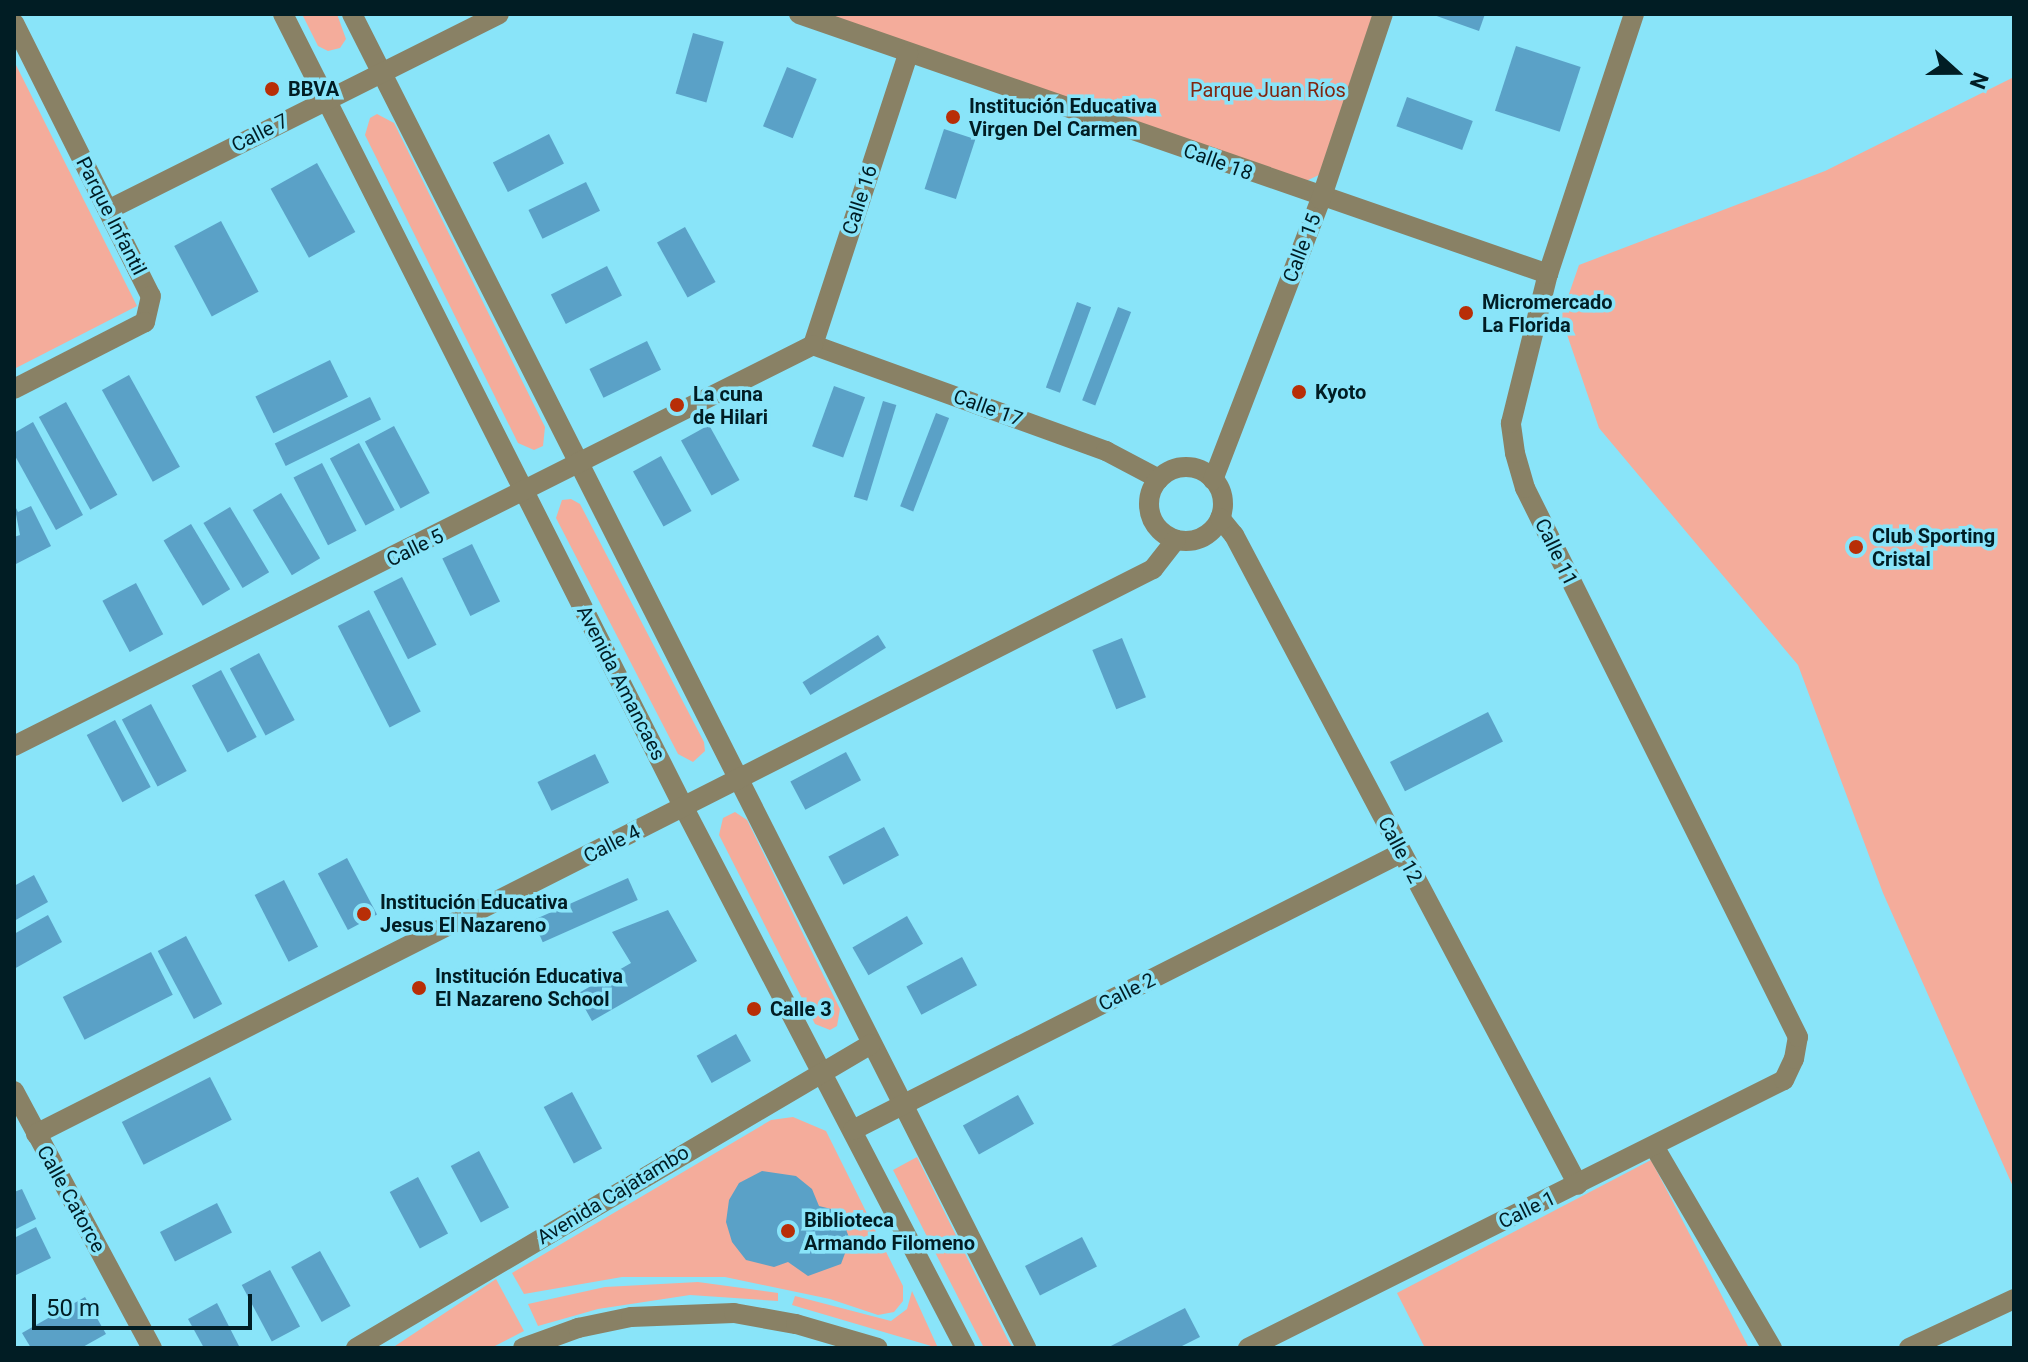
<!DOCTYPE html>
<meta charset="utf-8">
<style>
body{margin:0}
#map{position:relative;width:2028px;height:1362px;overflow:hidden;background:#89e4f9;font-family:Roboto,sans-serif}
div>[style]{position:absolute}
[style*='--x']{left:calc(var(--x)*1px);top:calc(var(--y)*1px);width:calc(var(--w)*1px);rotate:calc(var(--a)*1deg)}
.green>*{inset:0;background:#f4ac9b}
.building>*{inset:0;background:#5aa1c7;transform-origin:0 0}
.minor>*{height:20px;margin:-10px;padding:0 10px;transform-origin:10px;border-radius:10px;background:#898165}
.minor>.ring{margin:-10px;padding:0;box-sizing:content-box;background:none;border:20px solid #898165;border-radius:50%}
.dots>*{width:22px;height:22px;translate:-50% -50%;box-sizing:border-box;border:4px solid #89e4f9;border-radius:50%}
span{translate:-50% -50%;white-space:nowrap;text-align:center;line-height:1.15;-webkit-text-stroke:7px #89e4f9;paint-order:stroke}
.poi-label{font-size:20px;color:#011d24;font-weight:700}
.left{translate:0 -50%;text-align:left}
.park-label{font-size:20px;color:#802611}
.street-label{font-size:20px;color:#011d24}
.frame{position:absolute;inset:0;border:16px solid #011d24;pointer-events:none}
.north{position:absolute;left:1916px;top:32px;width:80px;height:80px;-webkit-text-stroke:6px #89e4f9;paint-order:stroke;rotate:111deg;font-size:22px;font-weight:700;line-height:32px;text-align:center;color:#011d24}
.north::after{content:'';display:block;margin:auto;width:28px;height:36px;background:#011d24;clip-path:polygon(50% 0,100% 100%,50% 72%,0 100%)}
.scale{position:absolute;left:32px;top:1294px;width:220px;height:36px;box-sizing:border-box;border:4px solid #011d24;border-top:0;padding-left:10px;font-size:24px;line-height:28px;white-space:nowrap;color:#011d24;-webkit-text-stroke:6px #89e4f9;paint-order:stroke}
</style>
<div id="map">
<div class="green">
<i style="clip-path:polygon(302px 14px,337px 14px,346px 39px,340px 48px,328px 51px,318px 46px)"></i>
<i style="clip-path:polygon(806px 14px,1373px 14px,1319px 175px,1306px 181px)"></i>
<i style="clip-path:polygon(14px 61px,137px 306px,14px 369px)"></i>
<i style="clip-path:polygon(2014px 77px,2014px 1189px,1883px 893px,1798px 665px,1599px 428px,1561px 317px,1579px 265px,1825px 171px)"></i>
<i style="clip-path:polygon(377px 114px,394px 123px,545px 427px,543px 446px,534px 450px,518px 443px,365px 135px,370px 118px)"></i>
<i style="clip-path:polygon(571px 499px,580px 504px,704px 742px,705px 751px,693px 762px,678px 754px,556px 518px,562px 500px)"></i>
<i style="clip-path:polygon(735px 812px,747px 820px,840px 1009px,837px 1026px,830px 1030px,815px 1024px,719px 835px,723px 818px)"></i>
<i style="clip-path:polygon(793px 1117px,826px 1131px,903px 1286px,903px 1301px,894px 1312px,878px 1315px,830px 1299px,725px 1277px,622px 1277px,524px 1294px,512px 1273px,771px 1120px)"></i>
<i style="clip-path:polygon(917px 1157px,1009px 1342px,1013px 1348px,984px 1348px,893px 1170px)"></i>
<i style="clip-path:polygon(1651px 1160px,1749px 1348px,1425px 1348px,1397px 1293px)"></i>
<i style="clip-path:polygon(496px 1279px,524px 1331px,491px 1348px,392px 1348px)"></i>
<i style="clip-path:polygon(698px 1282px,778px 1293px,778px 1301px,690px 1295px,598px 1309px,538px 1326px,528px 1304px,605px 1287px)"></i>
<i style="clip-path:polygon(912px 1291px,938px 1348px,792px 1305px,795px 1296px,891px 1321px,907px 1309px)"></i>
</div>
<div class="building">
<i style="clip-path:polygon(1431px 14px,1485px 14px,1479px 31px)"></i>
<i style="left:693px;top:33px;width:32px;height:63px;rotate:16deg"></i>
<i style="left:1516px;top:46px;width:68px;height:68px;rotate:18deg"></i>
<i style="left:787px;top:67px;width:32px;height:64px;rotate:22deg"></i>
<i style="left:1407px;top:97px;width:70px;height:31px;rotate:20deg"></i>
<i style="left:944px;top:129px;width:33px;height:63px;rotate:18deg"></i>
<i style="left:549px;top:134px;width:33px;height:63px;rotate:63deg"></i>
<i style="left:317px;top:163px;width:79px;height:53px;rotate:61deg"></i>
<i style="left:586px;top:182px;width:32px;height:64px;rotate:64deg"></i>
<i style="left:221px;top:221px;width:80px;height:53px;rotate:62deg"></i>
<i style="left:685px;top:227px;width:63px;height:32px;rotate:61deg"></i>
<i style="left:607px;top:266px;width:33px;height:63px;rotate:63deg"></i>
<i style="left:1077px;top:302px;width:15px;height:91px;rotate:20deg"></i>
<i style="left:1118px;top:307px;width:14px;height:100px;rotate:21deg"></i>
<i style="left:647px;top:341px;width:32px;height:64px;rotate:64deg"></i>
<i style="left:330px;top:360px;width:41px;height:83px;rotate:64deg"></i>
<i style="left:129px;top:375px;width:105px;height:31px;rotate:61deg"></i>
<i style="left:834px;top:386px;width:33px;height:64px;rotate:20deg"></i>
<i style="left:370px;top:397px;width:25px;height:106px;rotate:64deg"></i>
<i style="left:883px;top:401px;width:14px;height:100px;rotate:17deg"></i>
<i style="left:66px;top:402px;width:106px;height:31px;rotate:61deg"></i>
<i style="left:936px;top:413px;width:14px;height:100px;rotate:21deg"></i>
<i style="clip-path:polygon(33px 422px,83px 515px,56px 530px,14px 454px,14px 433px)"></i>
<i style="left:709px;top:425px;width:63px;height:32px;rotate:61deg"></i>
<i style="left:394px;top:426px;width:76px;height:33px;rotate:62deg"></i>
<i style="left:359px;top:443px;width:76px;height:33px;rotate:62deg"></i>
<i style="left:661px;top:456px;width:63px;height:32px;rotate:61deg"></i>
<i style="left:322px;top:463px;width:76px;height:32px;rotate:63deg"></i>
<i style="left:281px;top:493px;width:76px;height:33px;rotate:59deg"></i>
<i style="clip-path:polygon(14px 504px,18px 512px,31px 506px,51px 546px,14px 565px,14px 537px,20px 535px)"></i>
<i style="left:230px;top:507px;width:76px;height:31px;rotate:59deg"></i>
<i style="left:191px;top:524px;width:76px;height:32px;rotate:59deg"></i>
<i style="left:472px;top:544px;width:64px;height:33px;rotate:64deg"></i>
<i style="left:402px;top:577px;width:76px;height:32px;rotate:63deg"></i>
<i style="left:136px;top:583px;width:58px;height:38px;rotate:62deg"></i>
<i style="left:369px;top:610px;width:114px;height:35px;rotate:63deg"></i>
<i style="left:878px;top:635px;width:15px;height:89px;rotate:58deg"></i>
<i style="left:1122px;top:638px;width:64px;height:32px;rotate:68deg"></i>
<i style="left:259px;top:653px;width:76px;height:33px;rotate:62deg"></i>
<i style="left:221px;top:670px;width:76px;height:33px;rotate:62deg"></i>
<i style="left:151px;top:704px;width:76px;height:33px;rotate:62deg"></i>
<i style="left:1488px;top:712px;width:33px;height:110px;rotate:63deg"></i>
<i style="left:115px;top:720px;width:76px;height:32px;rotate:62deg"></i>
<i style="left:846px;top:752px;width:32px;height:63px;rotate:62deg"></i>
<i style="left:595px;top:754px;width:32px;height:64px;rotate:64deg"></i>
<i style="left:884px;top:827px;width:32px;height:63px;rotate:62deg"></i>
<i style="left:347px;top:858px;width:64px;height:33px;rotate:62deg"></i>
<i style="clip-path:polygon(34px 875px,48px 902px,14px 921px,14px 886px)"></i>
<i style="left:628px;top:878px;width:24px;height:104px;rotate:66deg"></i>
<i style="left:284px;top:880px;width:75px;height:33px;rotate:63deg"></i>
<i style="clip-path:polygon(668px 910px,697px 961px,592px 1021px,577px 994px,631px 963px,612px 932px)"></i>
<i style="clip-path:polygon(48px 915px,62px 942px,14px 969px,14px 934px)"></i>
<i style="left:907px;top:916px;width:32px;height:63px;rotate:60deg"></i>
<i style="left:186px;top:936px;width:77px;height:32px;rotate:62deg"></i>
<i style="left:151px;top:952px;width:48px;height:99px;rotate:63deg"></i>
<i style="left:962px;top:957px;width:32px;height:63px;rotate:62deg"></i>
<i style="left:736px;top:1034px;width:31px;height:45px;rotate:61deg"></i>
<i style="left:210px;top:1077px;width:48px;height:99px;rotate:63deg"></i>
<i style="left:572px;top:1092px;width:64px;height:32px;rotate:62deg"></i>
<i style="left:1018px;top:1095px;width:33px;height:63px;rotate:61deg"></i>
<i style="left:479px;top:1151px;width:64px;height:32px;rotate:62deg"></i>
<i style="clip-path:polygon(762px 1171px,796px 1176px,812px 1189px,819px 1206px,839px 1211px,850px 1240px,841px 1264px,808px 1276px,788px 1262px,774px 1267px,746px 1260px,732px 1242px,726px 1222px,729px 1200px,739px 1183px)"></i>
<i style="left:418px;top:1177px;width:64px;height:32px;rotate:62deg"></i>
<i style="clip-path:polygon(22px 1189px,36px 1219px,14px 1230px,14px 1192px)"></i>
<i style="left:217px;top:1203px;width:33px;height:64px;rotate:63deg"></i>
<i style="clip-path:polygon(36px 1227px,51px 1258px,14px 1276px,14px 1238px)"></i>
<i style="left:1082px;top:1237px;width:33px;height:64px;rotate:63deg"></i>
<i style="left:320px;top:1251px;width:63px;height:33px;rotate:61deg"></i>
<i style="left:270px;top:1270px;width:64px;height:32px;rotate:62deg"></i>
<i style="clip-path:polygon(85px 1297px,106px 1334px,81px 1348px,31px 1348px,22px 1333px)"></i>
<i style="clip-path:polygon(217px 1303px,240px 1348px,204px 1348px,188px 1319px)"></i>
<i style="clip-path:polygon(1185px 1308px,1200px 1337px,1178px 1348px,1107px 1348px)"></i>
</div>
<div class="minor">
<i style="--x:283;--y:14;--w:890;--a:63.2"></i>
<i style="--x:684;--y:808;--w:609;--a:62.51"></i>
<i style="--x:352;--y:14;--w:1495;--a:63.19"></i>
<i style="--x:799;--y:14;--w:793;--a:19.14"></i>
<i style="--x:14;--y:23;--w:305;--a:63.4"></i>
<i style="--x:151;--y:296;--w:27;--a:103"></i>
<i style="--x:145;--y:322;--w:147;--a:152.9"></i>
<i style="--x:108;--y:210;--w:437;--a:-26.6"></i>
<i style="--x:813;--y:345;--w:312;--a:19.9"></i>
<i style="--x:1106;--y:451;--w:60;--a:27.8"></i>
<i style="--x:813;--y:345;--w:306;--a:-71.9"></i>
<i class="ring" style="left:1149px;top:467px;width:54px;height:54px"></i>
<i style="--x:1213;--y:480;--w:301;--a:-69"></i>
<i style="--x:1321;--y:199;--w:195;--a:-71.5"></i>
<i style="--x:1220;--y:518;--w:22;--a:51"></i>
<i style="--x:1234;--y:535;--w:735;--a:62.11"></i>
<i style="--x:14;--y:746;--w:894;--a:-26.65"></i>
<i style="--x:14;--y:1091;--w:292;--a:61.8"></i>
<i style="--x:853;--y:1130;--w:614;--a:-26.82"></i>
<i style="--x:36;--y:1134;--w:1252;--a:-26.83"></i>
<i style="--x:1153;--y:569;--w:37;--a:-52"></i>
<i style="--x:1655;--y:1148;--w:232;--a:59.7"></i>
<i style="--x:356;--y:1348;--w:598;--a:-30.55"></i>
<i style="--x:523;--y:1348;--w:59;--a:-20"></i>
<i style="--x:578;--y:1328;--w:54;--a:-11.7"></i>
<i style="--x:631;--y:1317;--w:103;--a:-2.2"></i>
<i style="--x:734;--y:1313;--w:63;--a:10.1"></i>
<i style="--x:796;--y:1324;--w:85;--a:16.3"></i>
<i style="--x:1248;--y:1348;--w:599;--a:-26.57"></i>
<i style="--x:1784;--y:1080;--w:23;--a:-65"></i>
<i style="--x:1794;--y:1059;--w:22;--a:-80"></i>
<i style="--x:1798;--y:1037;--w:613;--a:-116.44"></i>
<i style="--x:1525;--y:488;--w:36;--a:-106"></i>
<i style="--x:1515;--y:453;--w:30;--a:-98"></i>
<i style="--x:1511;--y:423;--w:154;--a:-76.1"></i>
<i style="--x:1548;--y:274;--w:274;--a:-71.7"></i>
<i style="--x:1909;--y:1348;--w:116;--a:-25"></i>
</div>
<div class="dots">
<i style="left:272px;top:89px;background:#b82e07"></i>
<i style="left:953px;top:117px;background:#b82e07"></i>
<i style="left:1466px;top:313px;background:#b82e07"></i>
<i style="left:1299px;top:392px;background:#b82e07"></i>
<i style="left:677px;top:405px;background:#b82e07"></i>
<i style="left:1856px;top:547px;background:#b82e07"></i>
<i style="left:364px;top:914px;background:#b82e07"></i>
<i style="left:419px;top:988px;background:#b82e07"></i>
<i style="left:754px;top:1009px;background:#b82e07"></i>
<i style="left:788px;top:1231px;background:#b82e07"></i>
</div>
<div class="poi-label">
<span class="left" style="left:288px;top:89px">BBVA</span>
<span class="left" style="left:969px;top:118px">Institución Educativa<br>Virgen Del Carmen</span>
<span class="left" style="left:1482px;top:314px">Micromercado<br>La Florida</span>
<span class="left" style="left:1315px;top:392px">Kyoto</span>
<span class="left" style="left:693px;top:406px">La cuna<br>de Hilari</span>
<span class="left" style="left:1872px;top:548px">Club Sporting<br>Cristal</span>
<span class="left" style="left:380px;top:914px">Institución Educativa<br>Jesus El Nazareno</span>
<span class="left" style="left:435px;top:988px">Institución Educativa<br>El Nazareno School</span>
<span class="left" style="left:770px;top:1009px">Calle 3</span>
<span class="left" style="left:804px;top:1232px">Biblioteca<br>Armando Filomeno</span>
</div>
<div class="park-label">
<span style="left:1268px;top:90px">Parque Juan Ríos</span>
</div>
<div class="street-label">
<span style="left:260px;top:133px;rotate:-27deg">Calle 7</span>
<span style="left:1218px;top:162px;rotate:20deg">Calle 18</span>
<span style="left:860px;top:200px;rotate:-72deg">Calle 16</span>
<span style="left:111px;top:216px;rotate:63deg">Parque Infantil</span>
<span style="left:1302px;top:248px;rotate:-69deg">Calle 15</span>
<span style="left:988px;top:408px;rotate:20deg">Calle 17</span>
<span style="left:415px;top:548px;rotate:-26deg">Calle 5</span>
<span style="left:1556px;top:552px;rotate:64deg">Calle 11</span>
<span style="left:621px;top:683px;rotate:63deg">Avenida Amancaes</span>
<span style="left:612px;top:844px;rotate:-27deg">Calle 4</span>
<span style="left:1400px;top:850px;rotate:62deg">Calle 12</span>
<span style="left:1127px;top:992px;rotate:-27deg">Calle 2</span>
<span style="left:613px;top:1195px;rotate:-31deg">Avenida Cajatambo</span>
<span style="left:71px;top:1199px;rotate:61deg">Calle Catorce</span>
<span style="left:1527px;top:1210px;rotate:-26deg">Calle 1</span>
</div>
<div class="frame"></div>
<div class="north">N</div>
<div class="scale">50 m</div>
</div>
